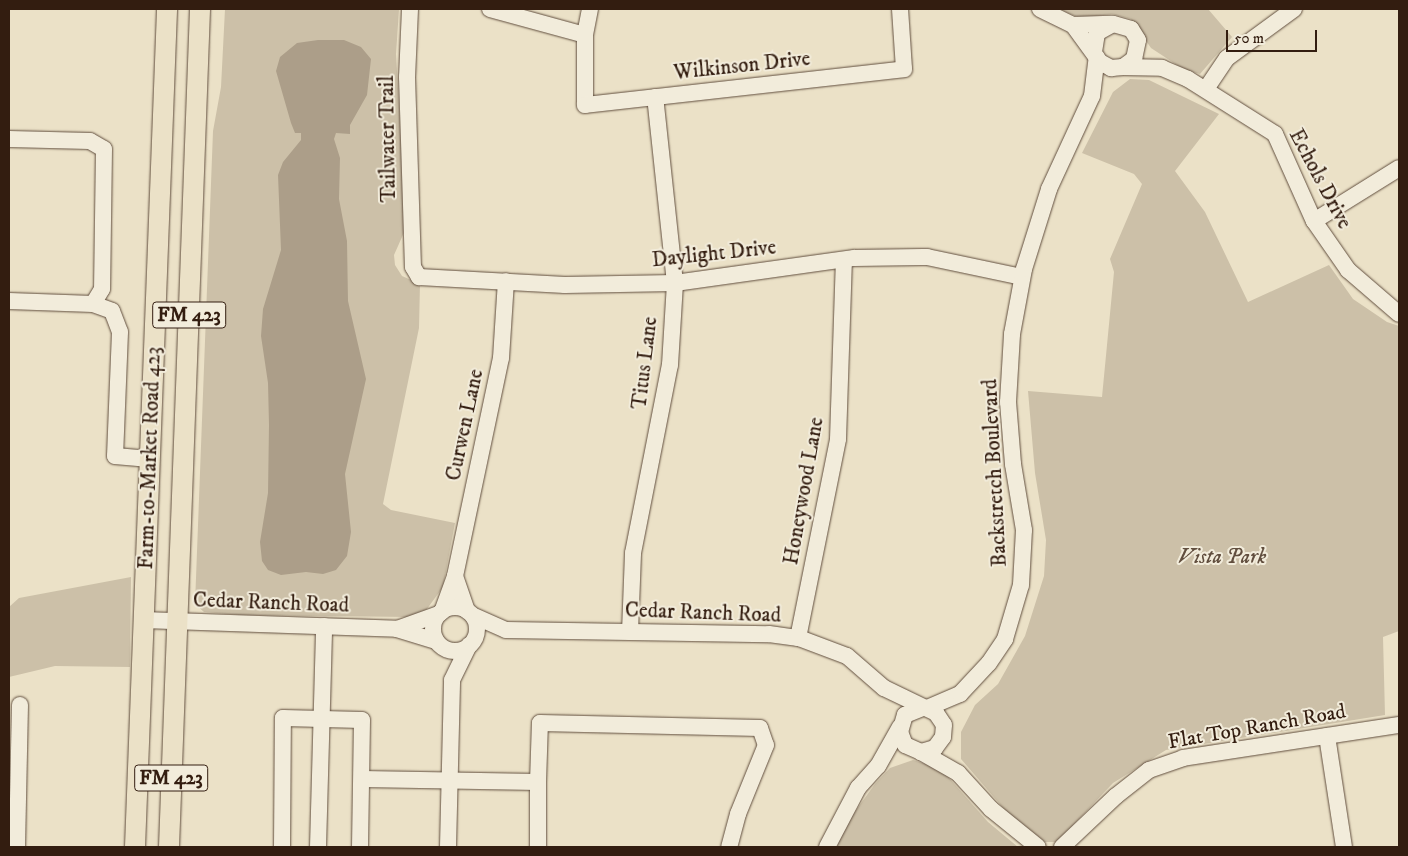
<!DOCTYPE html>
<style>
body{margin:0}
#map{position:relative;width:1408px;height:856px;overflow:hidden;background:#ebe1c7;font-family:"IM FELL DW Pica",serif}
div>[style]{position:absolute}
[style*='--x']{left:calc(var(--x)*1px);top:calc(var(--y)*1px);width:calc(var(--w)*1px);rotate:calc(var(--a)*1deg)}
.green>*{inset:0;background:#ccc0a8}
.water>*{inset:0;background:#ac9e89}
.roads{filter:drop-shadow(0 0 1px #614e3e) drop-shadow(0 0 1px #614e3e)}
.minor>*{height:16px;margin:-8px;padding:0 8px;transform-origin:8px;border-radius:8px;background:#f2ecdb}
.minor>.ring{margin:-8px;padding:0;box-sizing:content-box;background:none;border:16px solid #f2ecdb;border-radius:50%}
.major>*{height:20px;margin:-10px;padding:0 10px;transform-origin:10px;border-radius:10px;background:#ebe1c7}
span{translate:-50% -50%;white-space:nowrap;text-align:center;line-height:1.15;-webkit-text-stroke:4px #f2ecdb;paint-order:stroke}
.shield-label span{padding:1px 4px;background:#f2ecdb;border:1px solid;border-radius:4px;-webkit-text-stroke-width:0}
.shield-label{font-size:20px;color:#331d10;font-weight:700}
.street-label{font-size:21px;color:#331d10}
.park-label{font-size:21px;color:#614e3e;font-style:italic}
.frame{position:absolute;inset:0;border:10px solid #331d10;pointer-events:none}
.scale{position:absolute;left:1226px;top:30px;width:91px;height:22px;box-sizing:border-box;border:2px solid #331d10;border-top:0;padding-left:6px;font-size:15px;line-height:18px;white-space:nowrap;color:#331d10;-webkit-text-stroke:4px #f2ecdb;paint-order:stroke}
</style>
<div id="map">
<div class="green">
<i style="clip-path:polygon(225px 9px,399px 9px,396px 54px,406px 228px,394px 255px,395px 265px,402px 276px,420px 284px,419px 328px,383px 504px,391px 510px,455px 523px,443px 587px,424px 613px,412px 617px,240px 615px,204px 612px,195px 604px,213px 131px,221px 87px)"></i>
<i style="clip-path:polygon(1059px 9px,1208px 9px,1232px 37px,1200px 74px,1183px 69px,1151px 48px,1131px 19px,1112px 14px,1080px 18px)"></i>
<i style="clip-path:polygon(1130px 79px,1149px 80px,1219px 114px,1175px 171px,1205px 212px,1248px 302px,1329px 265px,1353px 299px,1387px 322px,1399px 326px,1399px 631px,1383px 637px,1385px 715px,1166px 750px,1113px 783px,1057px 842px,1045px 842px,1005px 810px,961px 759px,961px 732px,975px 705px,998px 684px,1025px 636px,1044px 576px,1046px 540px,1035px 473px,1028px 391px,1102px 397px,1114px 272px,1110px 259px,1142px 184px,1134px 174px,1082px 153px,1113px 92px)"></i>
<i style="clip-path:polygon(131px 577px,130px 667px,55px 666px,9px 677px,9px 607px,19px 598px)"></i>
<i style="clip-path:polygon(913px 760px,941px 769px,988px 822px,1018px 847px,837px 847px,846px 824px,875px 784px,890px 768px)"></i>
</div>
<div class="water">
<i style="clip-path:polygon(318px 40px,344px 40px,361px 47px,371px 59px,367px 95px,350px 125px,350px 134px,336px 133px,334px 139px,340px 158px,339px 199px,347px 241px,348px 301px,366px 379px,345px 474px,351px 532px,347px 556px,336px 570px,323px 574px,306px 572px,281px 575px,268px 570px,262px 561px,260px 542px,268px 493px,269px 425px,268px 383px,261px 336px,263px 309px,281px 250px,278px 175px,283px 162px,301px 140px,301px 133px,295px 133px,291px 123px,276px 71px,280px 57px,297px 43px)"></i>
</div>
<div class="roads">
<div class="minor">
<i style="--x:410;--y:9;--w:68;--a:92.5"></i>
<i style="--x:407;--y:77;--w:190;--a:88.2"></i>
<i style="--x:413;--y:267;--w:12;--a:59"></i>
<i style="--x:419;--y:277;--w:146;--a:3.1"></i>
<i style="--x:565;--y:285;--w:110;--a:-1"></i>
<i style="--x:675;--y:283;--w:181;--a:-8"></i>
<i style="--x:854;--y:258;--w:73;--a:-0.8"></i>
<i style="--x:927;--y:257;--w:97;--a:11.9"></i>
<i style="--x:490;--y:9;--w:98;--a:15.3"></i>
<i style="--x:590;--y:9;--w:26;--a:101"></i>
<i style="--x:585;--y:35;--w:70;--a:90"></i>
<i style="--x:585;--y:105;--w:321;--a:-6.4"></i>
<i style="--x:904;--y:69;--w:60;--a:-93.8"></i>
<i style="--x:1040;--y:9;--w:37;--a:26"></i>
<i style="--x:1073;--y:25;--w:38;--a:-2"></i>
<i style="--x:1073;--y:25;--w:46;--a:53.9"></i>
<i style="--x:1100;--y:62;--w:13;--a:29"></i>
<i style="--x:1111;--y:68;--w:12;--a:-5"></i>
<i style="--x:1123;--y:67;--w:14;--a:-36"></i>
<i style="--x:1134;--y:59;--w:19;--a:-78"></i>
<i style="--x:1138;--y:40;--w:13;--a:-122"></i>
<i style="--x:1131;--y:29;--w:19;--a:-164"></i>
<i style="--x:1113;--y:24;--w:18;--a:151"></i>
<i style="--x:1097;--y:33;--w:19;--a:99"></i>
<i style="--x:1123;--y:67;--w:39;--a:1"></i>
<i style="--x:1162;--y:68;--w:28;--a:23"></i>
<i style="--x:1188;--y:79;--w:103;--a:32.3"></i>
<i style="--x:1275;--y:134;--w:95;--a:65.9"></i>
<i style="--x:1314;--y:221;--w:60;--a:55.2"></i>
<i style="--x:1348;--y:270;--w:67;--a:40.8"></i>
<i style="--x:1206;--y:89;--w:37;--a:-56"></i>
<i style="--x:1227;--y:58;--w:83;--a:-36.2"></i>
<i style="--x:9;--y:139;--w:81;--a:1.4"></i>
<i style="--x:90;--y:141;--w:16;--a:30"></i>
<i style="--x:104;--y:149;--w:140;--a:90.8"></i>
<i style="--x:102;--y:289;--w:17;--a:121"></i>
<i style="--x:1314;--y:221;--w:100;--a:-31.9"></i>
<i style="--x:9;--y:301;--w:84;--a:2"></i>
<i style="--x:93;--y:304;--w:20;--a:20"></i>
<i style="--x:112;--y:311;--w:22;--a:69"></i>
<i style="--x:120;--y:332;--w:124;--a:92.3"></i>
<i style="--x:115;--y:456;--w:35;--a:5"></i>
<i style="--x:455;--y:576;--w:37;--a:71"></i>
<i class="ring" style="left:433px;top:607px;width:28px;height:28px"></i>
<i style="--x:442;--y:612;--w:38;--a:-70"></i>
<i style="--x:455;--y:576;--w:223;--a:-78.1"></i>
<i style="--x:501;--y:358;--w:77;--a:-86.3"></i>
<i style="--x:472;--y:615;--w:37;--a:24"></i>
<i style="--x:506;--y:630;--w:263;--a:0.9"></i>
<i style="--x:769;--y:634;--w:30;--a:8"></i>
<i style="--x:799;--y:638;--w:51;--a:20.6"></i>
<i style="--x:847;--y:656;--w:49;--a:40.9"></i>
<i style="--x:884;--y:688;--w:58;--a:25.7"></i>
<i style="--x:936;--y:713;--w:14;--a:56"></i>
<i style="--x:944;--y:725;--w:12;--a:95"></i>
<i style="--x:943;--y:737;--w:14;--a:126"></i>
<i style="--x:935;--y:748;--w:15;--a:164"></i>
<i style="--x:921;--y:752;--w:17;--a:-156"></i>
<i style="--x:905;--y:745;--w:14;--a:-111"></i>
<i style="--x:900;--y:732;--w:18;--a:-74"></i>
<i style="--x:905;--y:715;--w:18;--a:-22"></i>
<i style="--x:143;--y:620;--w:254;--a:2"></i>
<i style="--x:397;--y:629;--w:41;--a:17.1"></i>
<i style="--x:397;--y:629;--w:45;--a:-19.7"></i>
<i style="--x:630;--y:632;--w:79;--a:-87.8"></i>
<i style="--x:633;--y:553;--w:192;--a:-78.9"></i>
<i style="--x:670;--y:365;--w:82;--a:-86.5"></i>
<i style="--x:675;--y:283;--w:187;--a:-96.1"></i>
<i style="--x:798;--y:638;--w:203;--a:-78.6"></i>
<i style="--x:838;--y:439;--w:179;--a:-88.1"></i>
<i style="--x:927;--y:708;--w:36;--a:-23"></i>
<i style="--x:960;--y:694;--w:42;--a:-46.9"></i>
<i style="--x:989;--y:663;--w:29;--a:-56"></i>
<i style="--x:1005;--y:639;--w:56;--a:-73.5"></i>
<i style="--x:1021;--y:585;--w:55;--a:-86.9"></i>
<i style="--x:1024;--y:530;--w:67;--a:-99.5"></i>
<i style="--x:1013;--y:464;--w:62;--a:-94.6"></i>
<i style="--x:1008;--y:402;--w:68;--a:-86.6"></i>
<i style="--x:1012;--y:334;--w:66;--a:-79.5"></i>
<i style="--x:1024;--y:269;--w:84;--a:-72.6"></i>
<i style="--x:1049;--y:189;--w:102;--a:-65.2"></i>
<i style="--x:1092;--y:96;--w:39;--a:-83"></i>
<i style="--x:1327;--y:736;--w:112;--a:81.3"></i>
<i style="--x:921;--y:752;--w:43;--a:29.6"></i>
<i style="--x:958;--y:773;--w:49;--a:47.5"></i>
<i style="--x:991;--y:809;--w:60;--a:39"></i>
<i style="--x:362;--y:779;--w:176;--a:1"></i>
<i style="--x:538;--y:782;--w:59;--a:-88.1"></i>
<i style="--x:540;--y:723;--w:220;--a:1.3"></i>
<i style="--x:760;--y:728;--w:18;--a:71"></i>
<i style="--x:766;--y:745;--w:74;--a:112.1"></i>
<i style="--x:738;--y:814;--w:34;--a:105"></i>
<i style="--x:538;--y:782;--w:65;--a:90"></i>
<i style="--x:17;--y:847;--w:142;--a:-88.8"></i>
<i style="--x:282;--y:847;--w:129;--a:-89.6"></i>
<i style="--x:283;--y:718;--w:79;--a:1.5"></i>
<i style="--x:362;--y:720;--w:127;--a:90.9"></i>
<i style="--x:318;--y:847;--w:221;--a:-88.4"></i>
<i style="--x:448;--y:847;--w:167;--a:-88.6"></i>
<i style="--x:452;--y:680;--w:39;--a:-64"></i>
<i style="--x:827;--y:847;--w:67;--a:-62.3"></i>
<i style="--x:858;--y:788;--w:30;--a:-48"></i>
<i style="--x:878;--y:766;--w:45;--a:-60.6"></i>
<i style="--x:1062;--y:847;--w:74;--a:-43.4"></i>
<i style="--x:1116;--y:796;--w:42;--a:-38.2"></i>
<i style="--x:1149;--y:770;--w:36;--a:-19"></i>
<i style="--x:1183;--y:758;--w:219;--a:-8.7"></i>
</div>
<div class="major">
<i style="--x:135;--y:847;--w:839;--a:-87.81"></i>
<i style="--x:169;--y:847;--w:839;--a:-87.88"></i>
</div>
</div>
<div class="shield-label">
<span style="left:189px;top:315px">FM 423</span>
<span style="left:171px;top:778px">FM 423</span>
</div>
<div class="street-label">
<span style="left:742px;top:66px;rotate:-6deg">Wilkinson Drive</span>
<span style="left:388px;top:139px;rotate:-91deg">Tailwater Trail</span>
<span style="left:1320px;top:179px;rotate:62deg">Echols Drive</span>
<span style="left:714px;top:254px;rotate:-6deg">Daylight Drive</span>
<span style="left:645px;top:363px;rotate:-83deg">Titus Lane</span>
<span style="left:465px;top:425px;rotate:-78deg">Curwen Lane</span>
<span style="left:150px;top:458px;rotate:-88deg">Farm-to-Market Road 423</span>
<span style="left:995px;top:473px;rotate:-93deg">Backstretch Boulevard</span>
<span style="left:804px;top:491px;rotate:-80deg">Honeywood Lane</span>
<span style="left:271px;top:603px;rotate:2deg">Cedar Ranch Road</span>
<span style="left:703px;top:613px;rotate:2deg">Cedar Ranch Road</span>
<span style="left:1257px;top:727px;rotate:-10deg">Flat Top Ranch Road</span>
</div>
<div class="park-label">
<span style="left:1222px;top:557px">Vista Park</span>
</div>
<div class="frame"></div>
<div class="scale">50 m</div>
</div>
